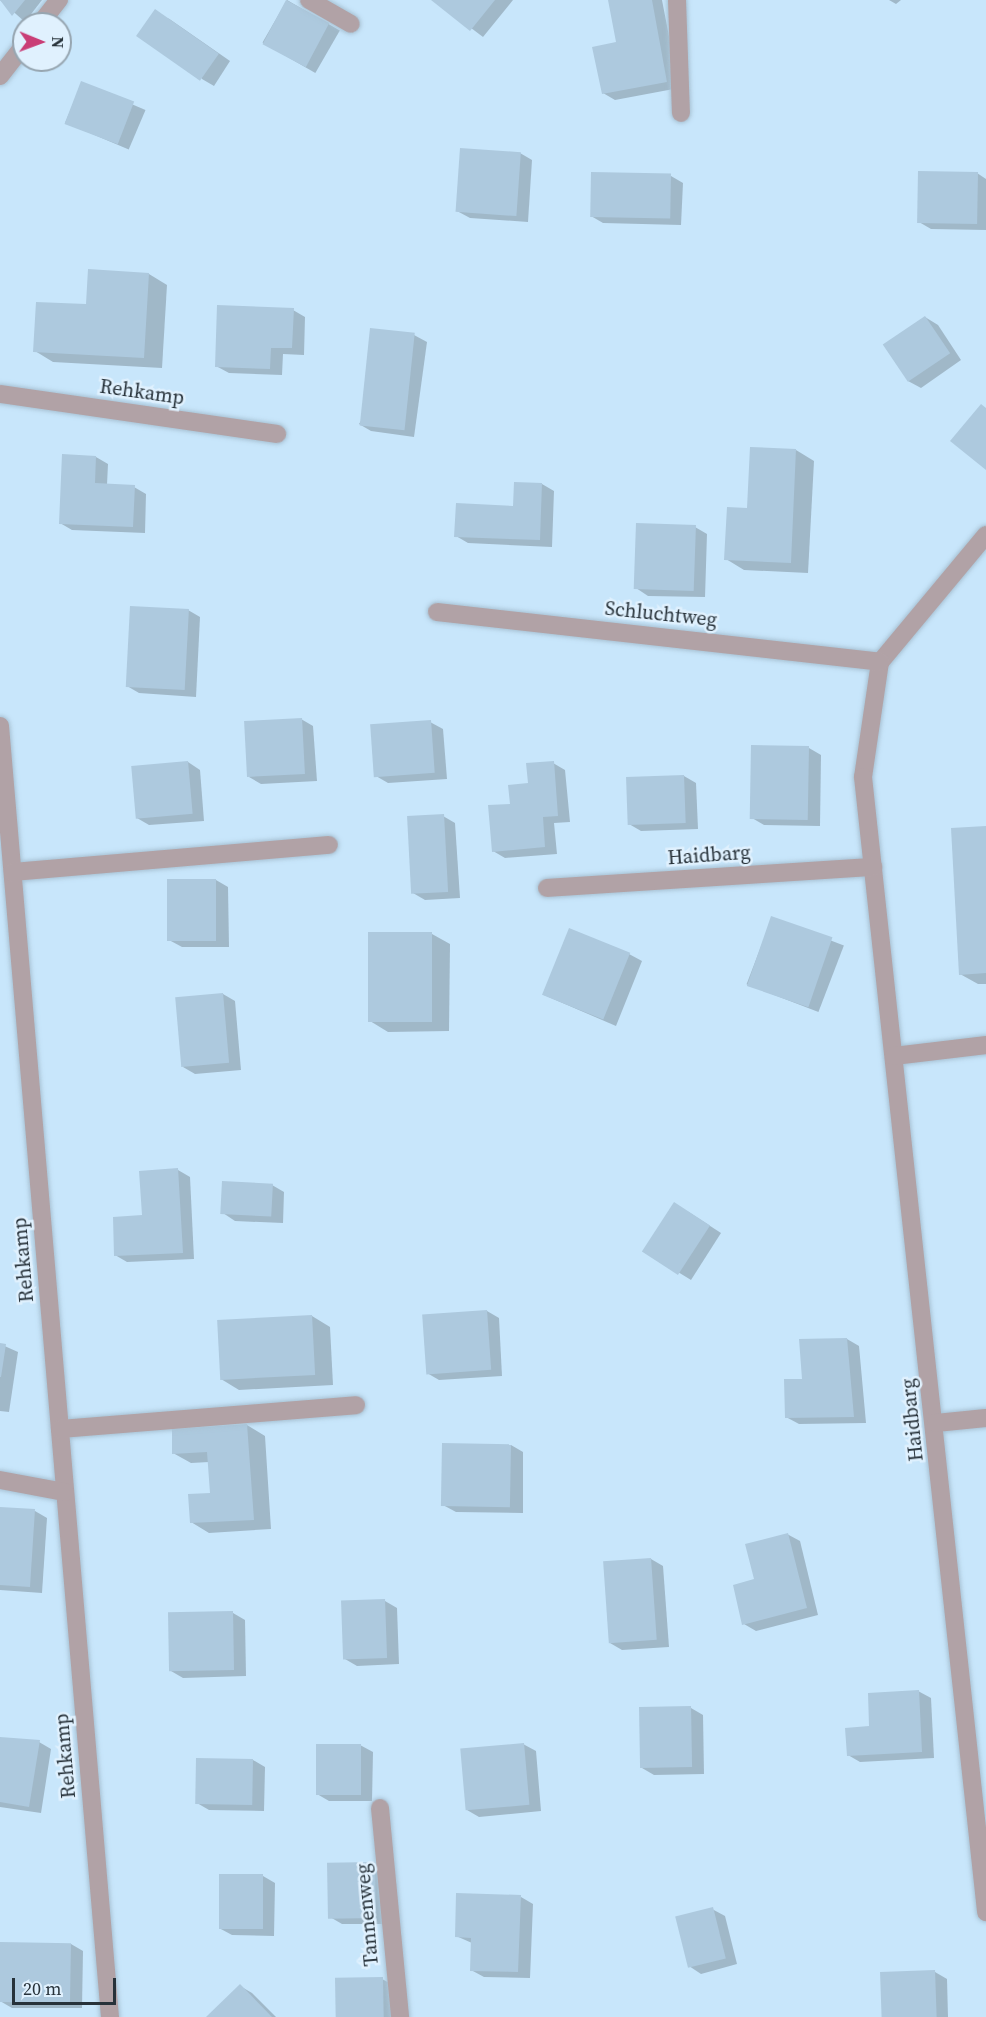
<!DOCTYPE html>
<style>
body{margin:0}
#map{position:relative;width:986px;height:2017px;overflow:hidden;background:#c8e6fb;font-family:"Source Serif 4",serif}
div>[style]{position:absolute}
[style*='--x']{left:calc(var(--x)*1px);top:calc(var(--y)*1px);width:calc(var(--w)*1px);rotate:calc(var(--a)*1deg)}
.shadow>*{inset:0;background:#0003;transform-origin:0 0}
.building>*{inset:0;background:#adc9de;transform-origin:0 0}
.roads{filter:drop-shadow(0 0 2px #a8c2d4) drop-shadow(0 0 2px #a8c2d4)}
.street>*{height:18px;margin:-9px;padding:0 9px;transform-origin:9px;border-radius:9px;background:#b1a2a6}
span{translate:-50% -50%;white-space:nowrap;text-align:center;line-height:1.15;-webkit-text-stroke:5px #e0f1fe;paint-order:stroke}
.street-label{font-size:20px;color:#27323a}
.north{position:absolute;left:12px;top:12px;width:60px;height:60px;box-sizing:border-box;background:#e0f1fe;border:2px solid #96a5b0;border-radius:50%;rotate:91deg;font-size:16px;font-weight:700;line-height:24px;text-align:center;color:#27323a}
.north::after{content:'';display:block;margin:auto;width:21px;height:27px;background:#c93e76;clip-path:polygon(50% 0,100% 100%,50% 72%,0 100%)}
.scale{position:absolute;left:12px;top:1978px;width:104px;height:27px;box-sizing:border-box;border:3px solid #27323a;border-top:0;padding-left:8px;font-size:18px;line-height:21px;white-space:nowrap;color:#27323a;-webkit-text-stroke:4px #e0f1fe;paint-order:stroke}
</style>
<div id="map">
<div class="shadow">
<i style="clip-path:polygon(0 0,42px 0,25px 22px)"></i>
<i style="left:287px;top:0;width:61px;height:49px;rotate:30deg"></i>
<i style="clip-path:polygon(434px 0,513px 0,483px 37px)"></i>
<i style="clip-path:polygon(609px 0,662px 0,679px 88px,615px 100px,603px 93px,618px 43px)"></i>
<i style="clip-path:polygon(889px 0,901px 0,896px 4px)"></i>
<i style="clip-path:polygon(168px 18px,230px 61px,214px 86px,202px 79px)"></i>
<i style="left:82px;top:83px;width:69px;height:43px;rotate:23deg"></i>
<i style="clip-path:polygon(520px 153px,532px 160px,528px 222px,470px 218px,457px 211px)"></i>
<i style="clip-path:polygon(977px 173px,986px 179px,986px 230px,931px 229px,919px 222px)"></i>
<i style="clip-path:polygon(671px 176px,683px 183px,681px 225px,603px 223px,591px 216px)"></i>
<i style="clip-path:polygon(149px 274px,167px 285px,162px 368px,53px 362px,35px 351px,88px 306px)"></i>
<i style="clip-path:polygon(293px 310px,305px 317px,304px 355px,283px 354px,282px 375px,229px 373px,216px 366px)"></i>
<i style="clip-path:polygon(925px 317px,938px 325px,961px 360px,921px 388px,908px 381px)"></i>
<i style="clip-path:polygon(414px 335px,427px 342px,414px 437px,371px 431px,359px 424px)"></i>
<i style="clip-path:polygon(796px 450px,814px 461px,808px 573px,744px 570px,726px 559px,748px 510px)"></i>
<i style="clip-path:polygon(96px 457px,108px 464px,107px 485px,134px 487px,146px 494px,145px 533px,72px 530px,60px 523px)"></i>
<i style="clip-path:polygon(542px 484px,554px 491px,552px 547px,468px 543px,456px 536px,515px 507px)"></i>
<i style="clip-path:polygon(695px 527px,707px 534px,705px 597px,648px 596px,636px 588px)"></i>
<i style="clip-path:polygon(188px 610px,200px 617px,196px 697px,139px 693px,127px 686px)"></i>
<i style="clip-path:polygon(301px 719px,313px 726px,317px 781px,261px 784px,249px 777px)"></i>
<i style="clip-path:polygon(430px 722px,443px 729px,447px 779px,388px 783px,376px 776px)"></i>
<i style="clip-path:polygon(809px 748px,821px 755px,820px 826px,764px 825px,752px 818px)"></i>
<i style="clip-path:polygon(188px 762px,200px 770px,204px 821px,149px 825px,137px 818px)"></i>
<i style="clip-path:polygon(553px 763px,565px 770px,570px 822px,554px 823px,557px 854px,505px 858px,493px 851px,511px 805px)"></i>
<i style="clip-path:polygon(684px 776px,696px 783px,698px 829px,641px 831px,629px 824px)"></i>
<i style="clip-path:polygon(443px 816px,455px 823px,460px 898px,425px 900px,413px 893px)"></i>
<i style="clip-path:polygon(986px 827px,986px 984px,978px 984px,960px 974px)"></i>
<i style="clip-path:polygon(216px 880px,228px 887px,229px 947px,182px 947px,169px 940px,169px 881px)"></i>
<i style="left:772px;top:918px;width:77px;height:71px;rotate:21deg"></i>
<i style="clip-path:polygon(432px 934px,450px 944px,449px 1031px,388px 1032px,370px 1021px)"></i>
<i style="clip-path:polygon(629px 954px,642px 961px,616px 1026px,544px 995px)"></i>
<i style="clip-path:polygon(223px 994px,235px 1001px,241px 1070px,195px 1074px,183px 1067px)"></i>
<i style="clip-path:polygon(178px 1170px,190px 1177px,194px 1259px,127px 1262px,115px 1255px)"></i>
<i style="clip-path:polygon(272px 1185px,284px 1192px,283px 1223px,235px 1221px,223px 1213px)"></i>
<i style="clip-path:polygon(687px 1211px,721px 1233px,691px 1280px,644px 1251px)"></i>
<i style="clip-path:polygon(487px 1311px,499px 1318px,502px 1376px,439px 1380px,427px 1373px)"></i>
<i style="clip-path:polygon(312px 1316px,330px 1327px,333px 1385px,239px 1390px,221px 1379px)"></i>
<i style="clip-path:polygon(847px 1339px,859px 1346px,866px 1423px,799px 1424px,786px 1417px,804px 1380px)"></i>
<i style="clip-path:polygon(0 1344px,18px 1352px,9px 1412px,0 1411px)"></i>
<i style="clip-path:polygon(247px 1425px,265px 1436px,271px 1529px,209px 1533px,191px 1522px,211px 1495px,209px 1462px,191px 1463px,173px 1453px,174px 1430px)"></i>
<i style="clip-path:polygon(443px 1445px,511px 1445px,523px 1452px,523px 1513px,456px 1512px,443px 1505px)"></i>
<i style="clip-path:polygon(0 1509px,35px 1511px,47px 1518px,42px 1593px,0 1590px)"></i>
<i style="clip-path:polygon(787px 1534px,800px 1541px,818px 1615px,756px 1631px,744px 1624px)"></i>
<i style="clip-path:polygon(651px 1559px,663px 1566px,669px 1647px,622px 1650px,610px 1643px)"></i>
<i style="clip-path:polygon(385px 1601px,397px 1608px,399px 1664px,357px 1666px,345px 1659px)"></i>
<i style="clip-path:polygon(233px 1613px,245px 1620px,246px 1676px,183px 1678px,171px 1671px)"></i>
<i style="clip-path:polygon(918px 1691px,931px 1698px,934px 1758px,860px 1762px,848px 1755px,871px 1728px)"></i>
<i style="clip-path:polygon(691px 1708px,703px 1715px,704px 1774px,654px 1775px,642px 1768px)"></i>
<i style="clip-path:polygon(0 1738px,39px 1742px,51px 1749px,41px 1813px,0 1807px)"></i>
<i style="clip-path:polygon(523px 1744px,536px 1751px,541px 1811px,479px 1817px,467px 1810px)"></i>
<i style="clip-path:polygon(360px 1745px,373px 1752px,372px 1801px,329px 1801px,317px 1794px)"></i>
<i style="clip-path:polygon(253px 1760px,265px 1767px,264px 1811px,209px 1810px,197px 1803px)"></i>
<i style="clip-path:polygon(375px 1864px,387px 1871px,387px 1924px,342px 1924px,330px 1917px)"></i>
<i style="clip-path:polygon(263px 1876px,275px 1883px,274px 1936px,232px 1935px,219px 1928px)"></i>
<i style="clip-path:polygon(521px 1897px,533px 1904px,530px 1978px,484px 1977px,471px 1970px,472px 1943px,456px 1936px)"></i>
<i style="clip-path:polygon(712px 1909px,725px 1916px,737px 1964px,701px 1974px,689px 1966px)"></i>
<i style="clip-path:polygon(0 1944px,71px 1944px,83px 1951px,82px 2008px,12px 2008px,0 2001px)"></i>
<i style="clip-path:polygon(935px 1972px,947px 1979px,948px 2017px,883px 2017px)"></i>
<i style="clip-path:polygon(382px 1979px,395px 1986px,396px 2017px,338px 2017px)"></i>
<i style="clip-path:polygon(240px 1986px,252px 1993px,276px 2017px,209px 2017px)"></i>
</div>
<div class="building">
<i style="clip-path:polygon(0 0,25px 0,12px 16px)"></i>
<i style="left:286px;top:0;width:49px;height:50px;rotate:28deg"></i>
<i style="clip-path:polygon(431px 0,495px 0,470px 31px)"></i>
<i style="clip-path:polygon(608px 0,652px 0,667px 82px,602px 94px,592px 47px,616px 42px)"></i>
<i style="left:155px;top:9px;width:78px;height:33px;rotate:35deg"></i>
<i style="left:81px;top:81px;width:57px;height:46px;rotate:21deg"></i>
<i style="left:460px;top:148px;width:61px;height:64px;rotate:4deg"></i>
<i style="left:918px;top:171px;width:60px;height:52px;rotate:1deg"></i>
<i style="left:591px;top:172px;width:80px;height:45px;rotate:1deg"></i>
<i style="clip-path:polygon(88px 269px,149px 273px,144px 358px,33px 352px,36px 302px,86px 304px)"></i>
<i style="clip-path:polygon(217px 305px,294px 308px,292px 348px,271px 348px,270px 369px,215px 367px)"></i>
<i style="left:925px;top:316px;width:45px;height:51px;rotate:56deg"></i>
<i style="left:370px;top:328px;width:45px;height:98px;rotate:6deg"></i>
<i style="clip-path:polygon(981px 404px,986px 408px,986px 470px,950px 441px)"></i>
<i style="clip-path:polygon(750px 447px,796px 449px,791px 563px,724px 560px,727px 507px,747px 508px)"></i>
<i style="clip-path:polygon(62px 454px,96px 456px,95px 483px,135px 485px,133px 527px,59px 524px)"></i>
<i style="clip-path:polygon(514px 482px,542px 483px,540px 540px,454px 537px,456px 503px,513px 506px)"></i>
<i style="left:636px;top:523px;width:60px;height:66px;rotate:2deg"></i>
<i style="left:130px;top:606px;width:59px;height:81px;rotate:3deg"></i>
<i style="left:302px;top:718px;width:56px;height:58px;rotate:87deg"></i>
<i style="left:431px;top:720px;width:53px;height:61px;rotate:86deg"></i>
<i style="left:751px;top:745px;width:58px;height:74px;rotate:1deg"></i>
<i style="left:188px;top:761px;width:53px;height:57px;rotate:85deg"></i>
<i style="clip-path:polygon(554px 761px,558px 816px,543px 817px,545px 847px,492px 852px,488px 805px,510px 804px,508px 785px,528px 783px,526px 763px)"></i>
<i style="left:684px;top:775px;width:48px;height:58px;rotate:88deg"></i>
<i style="left:444px;top:814px;width:78px;height:37px;rotate:87deg"></i>
<i style="clip-path:polygon(986px 826px,986px 973px,959px 975px,951px 828px)"></i>
<i style="left:167px;top:879px;width:49px;height:62px"></i>
<i style="left:771px;top:916px;width:65px;height:74px;rotate:19deg"></i>
<i style="left:569px;top:928px;width:66px;height:72px;rotate:22deg"></i>
<i style="left:368px;top:932px;width:64px;height:90px"></i>
<i style="left:223px;top:993px;width:70px;height:48px;rotate:85deg"></i>
<i style="clip-path:polygon(178px 1168px,183px 1253px,114px 1256px,113px 1217px,142px 1215px,139px 1171px)"></i>
<i style="left:222px;top:1181px;width:51px;height:33px;rotate:3deg"></i>
<i style="left:674px;top:1202px;width:43px;height:59px;rotate:33deg"></i>
<i style="left:487px;top:1310px;width:60px;height:65px;rotate:86deg"></i>
<i style="left:312px;top:1315px;width:60px;height:95px;rotate:87deg"></i>
<i style="clip-path:polygon(847px 1338px,854px 1417px,785px 1418px,784px 1379px,802px 1379px,799px 1339px)"></i>
<i style="clip-path:polygon(0 1343px,6px 1344px,1px 1377px,0 1377px)"></i>
<i style="clip-path:polygon(247px 1424px,254px 1520px,190px 1523px,188px 1494px,210px 1493px,207px 1452px,172px 1454px,172px 1429px)"></i>
<i style="left:442px;top:1443px;width:69px;height:63px;rotate:1deg"></i>
<i style="clip-path:polygon(0 1507px,35px 1509px,30px 1587px,0 1585px)"></i>
<i style="clip-path:polygon(788px 1533px,807px 1608px,742px 1625px,733px 1585px,754px 1579px,745px 1544px)"></i>
<i style="left:651px;top:1558px;width:82px;height:48px;rotate:86deg"></i>
<i style="left:385px;top:1599px;width:59px;height:44px;rotate:88deg"></i>
<i style="left:233px;top:1611px;width:59px;height:65px;rotate:89deg"></i>
<i style="clip-path:polygon(919px 1690px,922px 1752px,847px 1756px,845px 1728px,869px 1726px,868px 1693px)"></i>
<i style="left:691px;top:1706px;width:61px;height:52px;rotate:89deg"></i>
<i style="clip-path:polygon(0 1737px,40px 1740px,29px 1807px,0 1802px)"></i>
<i style="left:524px;top:1743px;width:62px;height:64px;rotate:85deg"></i>
<i style="left:316px;top:1744px;width:45px;height:51px"></i>
<i style="left:196px;top:1758px;width:57px;height:46px;rotate:1deg"></i>
<i style="left:375px;top:1862px;width:56px;height:48px;rotate:89deg"></i>
<i style="left:219px;top:1874px;width:44px;height:55px"></i>
<i style="clip-path:polygon(456px 1893px,521px 1895px,518px 1972px,470px 1971px,471px 1938px,455px 1937px)"></i>
<i style="left:713px;top:1907px;width:53px;height:39px;rotate:76deg"></i>
<i style="left:0;top:1942px;width:71px;height:60px;rotate:1deg"></i>
<i style="left:935px;top:1970px;width:47px;height:55px;rotate:88deg"></i>
<i style="left:383px;top:1977px;width:40px;height:48px;rotate:89deg"></i>
<i style="clip-path:polygon(240px 1984px,272px 2017px,206px 2017px)"></i>
</div>
<div class="roads">
<div class="street">
<i style="--x:309;--y:0;--w:48;--a:29.7"></i>
<i style="--x:677;--y:0;--w:113;--a:88"></i>
<i style="--x:40;--y:24;--w:31;--a:-52"></i>
<i style="--x:0;--y:76;--w:39;--a:-52"></i>
<i style="--x:0;--y:394;--w:280;--a:8.2"></i>
<i style="--x:986;--y:535;--w:165;--a:129.8"></i>
<i style="--x:880;--y:662;--w:116;--a:98.4"></i>
<i style="--x:863;--y:777;--w:1142;--a:83.81"></i>
<i style="--x:437;--y:612;--w:446;--a:6.4"></i>
<i style="--x:0;--y:726;--w:1296;--a:85.13"></i>
<i style="--x:13;--y:872;--w:317;--a:-4.9"></i>
<i style="--x:547;--y:888;--w:327;--a:-3.7"></i>
<i style="--x:894;--y:1056;--w:93;--a:-6.8"></i>
<i style="--x:936;--y:1423;--w:50;--a:-5.7"></i>
<i style="--x:60;--y:1429;--w:297;--a:-4.6"></i>
<i style="--x:0;--y:1480;--w:66;--a:10.5"></i>
<i style="--x:380;--y:1808;--w:210;--a:84.5"></i>
</div>
</div>
<div class="street-label">
<span style="left:142px;top:392px;rotate:8deg">Rehkamp</span>
<span style="left:661px;top:614px;rotate:6deg">Schluchtweg</span>
<span style="left:709px;top:855px;rotate:-4deg">Haidbarg</span>
<span style="left:23px;top:1260px;rotate:-95deg">Rehkamp</span>
<span style="left:912px;top:1420px;rotate:-96deg">Haidbarg</span>
<span style="left:65px;top:1756px;rotate:-95deg">Rehkamp</span>
<span style="left:367px;top:1915px;rotate:-95deg">Tannenweg</span>
</div>
<div class="north">N</div>
<div class="scale">20 m</div>
</div>
